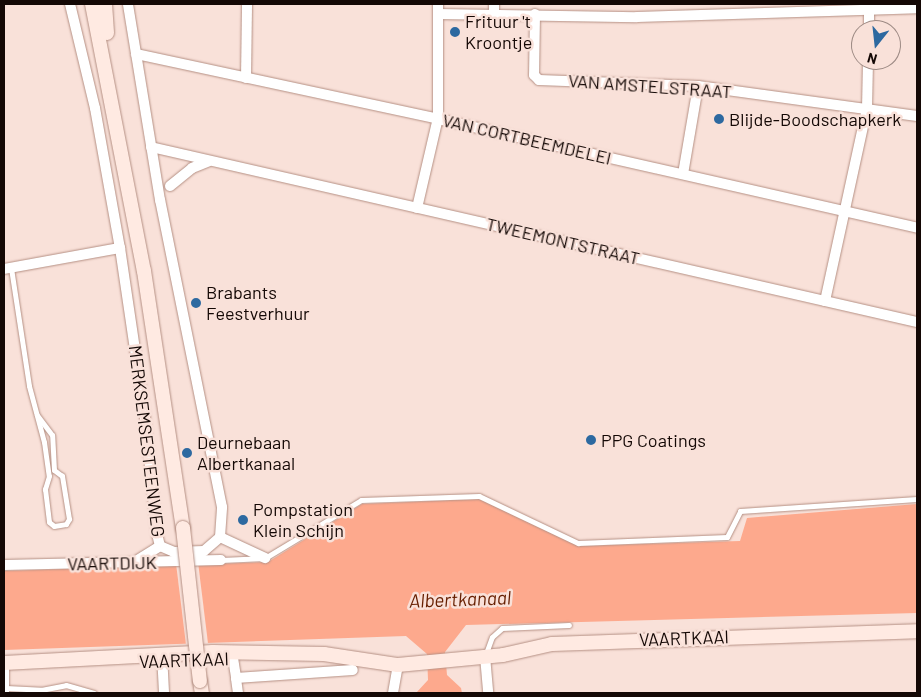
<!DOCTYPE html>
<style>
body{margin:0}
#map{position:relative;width:921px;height:697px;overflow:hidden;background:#f9e1d9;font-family:Barlow,sans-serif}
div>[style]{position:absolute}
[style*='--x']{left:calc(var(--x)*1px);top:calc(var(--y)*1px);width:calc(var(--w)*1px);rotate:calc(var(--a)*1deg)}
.water>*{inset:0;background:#fda98d}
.pier>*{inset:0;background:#f9e1d9;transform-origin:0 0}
.roads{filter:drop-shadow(0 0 1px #b59084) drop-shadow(0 0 1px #b59084)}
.lane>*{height:5px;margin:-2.5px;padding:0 2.5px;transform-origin:2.5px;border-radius:2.5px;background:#fff}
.street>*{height:10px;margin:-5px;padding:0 5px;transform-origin:5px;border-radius:5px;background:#fff}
.secondary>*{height:14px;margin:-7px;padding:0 7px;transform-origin:7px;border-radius:7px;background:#ffeae2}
.bridges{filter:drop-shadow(0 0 1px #b59084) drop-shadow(0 0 1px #b59084)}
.secondary-bridge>*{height:14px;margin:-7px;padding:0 7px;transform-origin:7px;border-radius:7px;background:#ffeae2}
.dots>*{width:14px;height:14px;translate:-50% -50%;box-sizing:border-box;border:2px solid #f9e1d9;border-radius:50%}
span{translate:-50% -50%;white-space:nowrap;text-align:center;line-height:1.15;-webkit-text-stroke:5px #f9e1d9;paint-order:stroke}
.poi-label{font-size:18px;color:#140805}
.left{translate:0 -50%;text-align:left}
.street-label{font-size:18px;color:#140805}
.water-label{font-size:19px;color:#671f01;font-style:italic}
.frame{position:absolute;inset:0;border:5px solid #140805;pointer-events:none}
.north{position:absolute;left:851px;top:20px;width:50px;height:50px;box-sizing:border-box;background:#f9e1d9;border:1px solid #9d8a84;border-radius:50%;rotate:196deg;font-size:14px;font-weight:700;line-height:20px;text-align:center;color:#140805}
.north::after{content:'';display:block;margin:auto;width:18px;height:22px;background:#2d69a0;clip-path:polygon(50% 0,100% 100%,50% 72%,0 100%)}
</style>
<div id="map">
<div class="water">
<i style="clip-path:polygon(479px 499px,579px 546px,740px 541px,747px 518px,917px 504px,917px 613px,466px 625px,445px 652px,447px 675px,461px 688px,462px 693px,416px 693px,428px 680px,427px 654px,406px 636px,4px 650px,4px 571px,268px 562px,362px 504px)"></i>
</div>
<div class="pier">
<i style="left:198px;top:562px;width:84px;height:22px;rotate:83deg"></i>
</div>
<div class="roads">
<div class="lane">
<i style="--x:11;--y:268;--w:119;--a:81.3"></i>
<i style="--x:29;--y:386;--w:58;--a:75"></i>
<i style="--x:44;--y:442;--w:34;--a:82"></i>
<i style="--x:49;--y:476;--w:14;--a:107"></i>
<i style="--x:45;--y:489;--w:33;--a:83"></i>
<i style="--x:49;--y:522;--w:6;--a:39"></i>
<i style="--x:54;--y:526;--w:12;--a:-9"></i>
<i style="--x:66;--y:524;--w:6;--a:-59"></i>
<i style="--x:69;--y:519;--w:44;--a:-99.2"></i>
<i style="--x:62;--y:476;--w:10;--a:-143"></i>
<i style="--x:54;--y:470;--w:35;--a:-93"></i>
<i style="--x:52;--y:435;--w:25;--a:-127"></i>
<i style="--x:221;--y:560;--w:44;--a:-2.6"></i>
<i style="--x:265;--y:558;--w:112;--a:-31.1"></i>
<i style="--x:361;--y:500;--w:118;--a:-1.9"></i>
<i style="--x:479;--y:496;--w:110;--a:25.4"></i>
<i style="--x:578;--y:543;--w:149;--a:-2.3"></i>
<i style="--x:727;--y:537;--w:29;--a:-63"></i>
<i style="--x:740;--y:511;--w:177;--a:-3.9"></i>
<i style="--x:485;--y:656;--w:20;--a:-70"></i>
<i style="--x:492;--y:637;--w:13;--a:-42"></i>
<i style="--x:502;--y:628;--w:67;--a:-2.6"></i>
<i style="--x:6;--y:664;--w:29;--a:90"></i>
<i style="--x:6;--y:688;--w:35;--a:3"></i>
<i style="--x:41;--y:690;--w:25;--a:-11"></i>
<i style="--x:66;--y:685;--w:29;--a:16"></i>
</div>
<div class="street">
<i style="--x:70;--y:4;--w:107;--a:76.5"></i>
<i style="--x:95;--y:108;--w:142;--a:79.9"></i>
<i style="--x:120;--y:248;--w:172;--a:81.6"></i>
<i style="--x:145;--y:418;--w:117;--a:84.1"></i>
<i style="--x:157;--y:534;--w:12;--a:76"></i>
<i style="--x:160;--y:546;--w:15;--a:23"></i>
<i style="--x:174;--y:552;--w:30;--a:-2"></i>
<i style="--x:204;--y:551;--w:21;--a:-41"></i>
<i style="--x:220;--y:537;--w:30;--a:-86"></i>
<i style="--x:222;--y:507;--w:313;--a:-101.4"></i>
<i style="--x:160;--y:200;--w:199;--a:-99.3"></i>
<i style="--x:438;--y:14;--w:199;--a:0.9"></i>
<i style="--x:637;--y:17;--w:280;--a:-1.8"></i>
<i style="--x:494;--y:14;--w:10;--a:-90"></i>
<i style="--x:535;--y:14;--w:61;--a:90.9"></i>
<i style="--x:534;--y:75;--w:7;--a:45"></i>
<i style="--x:539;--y:80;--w:159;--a:2.2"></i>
<i style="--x:698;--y:86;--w:221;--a:7.8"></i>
<i style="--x:869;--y:30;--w:26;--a:-90"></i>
<i style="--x:136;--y:54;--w:314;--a:12.1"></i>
<i style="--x:443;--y:120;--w:486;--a:12.8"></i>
<i style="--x:246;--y:78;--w:74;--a:-89.2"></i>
<i style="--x:151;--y:147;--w:786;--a:12.87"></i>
<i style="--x:683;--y:174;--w:89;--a:-80.3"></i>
<i style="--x:170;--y:186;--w:28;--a:-39"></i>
<i style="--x:192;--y:168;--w:18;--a:-22"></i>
<i style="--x:417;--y:208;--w:92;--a:-76.9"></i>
<i style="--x:438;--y:118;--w:114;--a:-90"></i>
<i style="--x:4;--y:269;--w:118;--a:-10.3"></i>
<i style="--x:825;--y:301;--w:197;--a:-77.7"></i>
<i style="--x:867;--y:109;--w:49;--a:-88.8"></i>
<i style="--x:220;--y:537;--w:50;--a:25"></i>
<i style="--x:136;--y:561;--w:28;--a:-32"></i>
<i style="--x:4;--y:565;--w:217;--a:-1.3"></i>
<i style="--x:162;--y:654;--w:39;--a:87"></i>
<i style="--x:485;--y:656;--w:37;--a:85"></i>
<i style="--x:233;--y:658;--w:20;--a:81"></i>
<i style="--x:238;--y:693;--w:15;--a:-98"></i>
<i style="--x:236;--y:678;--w:117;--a:-3.9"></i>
<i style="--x:393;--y:693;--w:28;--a:-80"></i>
</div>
<div class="secondary">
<i style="--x:92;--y:4;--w:272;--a:79"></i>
<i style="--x:144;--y:271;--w:260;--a:81.4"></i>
<i style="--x:105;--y:4;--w:29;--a:86"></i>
<i style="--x:4;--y:663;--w:209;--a:-3"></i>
<i style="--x:213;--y:652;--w:111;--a:1"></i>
<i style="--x:324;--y:654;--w:75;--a:8.5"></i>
<i style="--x:398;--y:665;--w:105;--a:-5.4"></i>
<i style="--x:503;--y:655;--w:50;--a:-12.7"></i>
<i style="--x:552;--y:644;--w:365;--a:-2"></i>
<i style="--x:200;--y:681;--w:12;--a:81"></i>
</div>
</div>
<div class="bridges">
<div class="secondary-bridge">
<i style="--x:183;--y:528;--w:154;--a:83.7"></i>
</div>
</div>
<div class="dots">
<i style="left:455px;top:32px;background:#2d69a0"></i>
<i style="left:719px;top:119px;background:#2d69a0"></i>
<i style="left:196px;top:303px;background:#2d69a0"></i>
<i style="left:591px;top:440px;background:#2d69a0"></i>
<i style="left:187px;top:453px;background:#2d69a0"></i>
<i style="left:243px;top:520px;background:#2d69a0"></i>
</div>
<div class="poi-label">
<span class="left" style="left:465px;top:32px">Frituur 't<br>Kroontje</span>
<span class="left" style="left:729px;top:119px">Blijde-Boodschapkerk</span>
<span class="left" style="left:206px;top:303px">Brabants<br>Feestverhuur</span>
<span class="left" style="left:601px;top:440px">PPG Coatings</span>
<span class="left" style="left:197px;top:453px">Deurnebaan<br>Albertkanaal</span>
<span class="left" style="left:253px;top:520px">Pompstation<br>Klein Schijn</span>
</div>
<div class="street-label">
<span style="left:650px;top:86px;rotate:4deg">VAN AMSTELSTRAAT</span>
<span style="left:527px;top:139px;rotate:13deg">VAN CORTBEEMDELEI</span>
<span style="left:563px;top:241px;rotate:13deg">TWEEMONTSTRAAT</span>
<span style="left:147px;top:441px;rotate:83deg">MERKSEMSESTEENWEG</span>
<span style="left:112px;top:563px;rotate:-1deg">VAARTDIJK</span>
<span style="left:684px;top:638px;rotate:-2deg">VAARTKAAI</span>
<span style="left:184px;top:660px;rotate:-2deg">VAARTKAAI</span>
</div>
<div class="water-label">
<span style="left:460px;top:599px;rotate:-2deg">Albertkanaal</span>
</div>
<div class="frame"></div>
<div class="north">N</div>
</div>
